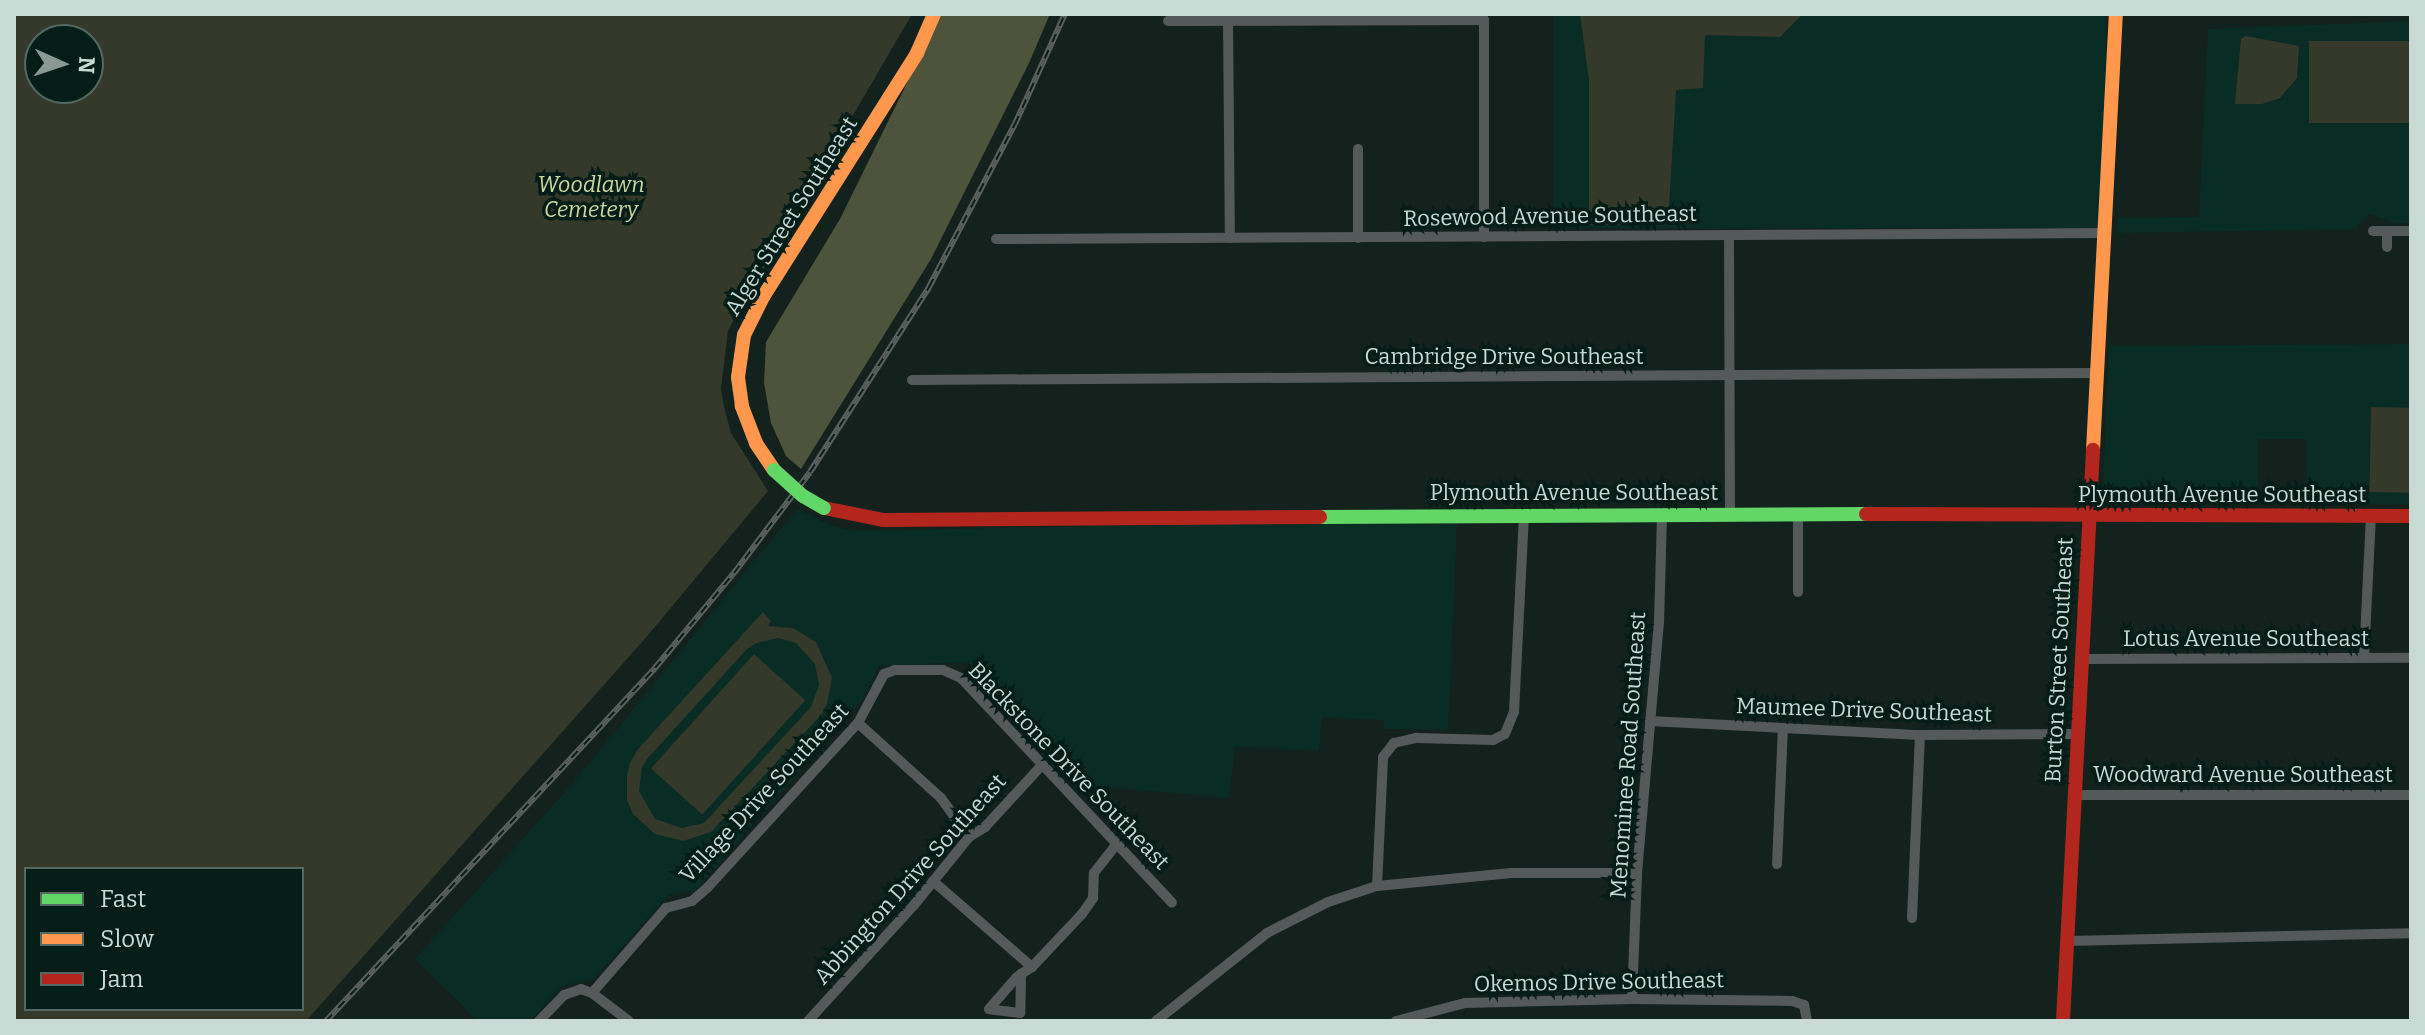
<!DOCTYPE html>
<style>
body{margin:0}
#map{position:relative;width:2425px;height:1035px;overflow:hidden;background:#13221d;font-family:Bitter,serif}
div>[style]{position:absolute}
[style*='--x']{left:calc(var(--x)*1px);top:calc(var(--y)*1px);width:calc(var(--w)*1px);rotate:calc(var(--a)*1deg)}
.built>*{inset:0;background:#092c24;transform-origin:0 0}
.green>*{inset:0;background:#353929;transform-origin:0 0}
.forest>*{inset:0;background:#4e533c}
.street>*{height:10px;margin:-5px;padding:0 5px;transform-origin:5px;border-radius:5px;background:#545a59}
.fast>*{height:14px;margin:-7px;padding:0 7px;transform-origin:7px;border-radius:7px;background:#63d668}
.slow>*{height:14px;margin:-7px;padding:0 7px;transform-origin:7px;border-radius:7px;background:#ff974d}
.jam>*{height:14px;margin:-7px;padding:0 7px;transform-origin:7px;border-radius:7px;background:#b3261e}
.rail>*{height:6px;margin-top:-3px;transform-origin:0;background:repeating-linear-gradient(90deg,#041e17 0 9px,#5a615f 0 18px);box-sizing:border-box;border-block:2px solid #5a615f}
.fast-bridge>*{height:14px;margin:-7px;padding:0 7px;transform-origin:7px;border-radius:7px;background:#63d668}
span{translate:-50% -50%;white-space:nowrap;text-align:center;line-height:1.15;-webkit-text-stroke:7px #041e17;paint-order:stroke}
.park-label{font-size:22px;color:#ccd5a1;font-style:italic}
.street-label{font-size:22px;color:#c9d9d3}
.frame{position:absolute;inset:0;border:16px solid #c9d9d3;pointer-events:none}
.legend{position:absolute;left:24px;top:867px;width:280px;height:144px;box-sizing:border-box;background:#041e17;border:2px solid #536962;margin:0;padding:10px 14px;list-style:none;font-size:24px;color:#c9d9d3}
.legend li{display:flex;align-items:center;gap:16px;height:40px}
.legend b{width:40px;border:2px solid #536962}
.north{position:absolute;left:24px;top:24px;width:80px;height:80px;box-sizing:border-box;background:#041e17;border:2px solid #536962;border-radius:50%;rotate:93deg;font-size:22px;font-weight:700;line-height:32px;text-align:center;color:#c9d9d3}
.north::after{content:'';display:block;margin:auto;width:28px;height:36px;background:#899993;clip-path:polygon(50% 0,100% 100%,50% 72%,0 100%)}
</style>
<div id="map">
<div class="built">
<i style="left:1554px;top:14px;width:552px;height:214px"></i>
<i style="clip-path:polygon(2411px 21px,2411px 223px,2395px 223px,2370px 214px,2361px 220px,2358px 229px,2117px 233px,2118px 218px,2199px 217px,2208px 29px)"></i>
<i style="clip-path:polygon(2411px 344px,2411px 504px,2306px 504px,2307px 439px,2258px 439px,2258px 506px,2102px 501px,2109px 346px)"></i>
<i style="clip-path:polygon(797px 509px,832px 526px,856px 531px,1236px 523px,1457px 524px,1448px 730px,1383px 729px,1384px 720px,1322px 717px,1319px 750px,1235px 747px,1229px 798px,1086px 785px,968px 662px,879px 666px,863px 699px,696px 890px,668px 895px,594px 979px,562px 986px,530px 1021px,478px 1021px,415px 959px,573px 783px)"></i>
</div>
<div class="green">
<i style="clip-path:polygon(evenodd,14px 14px,912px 14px,728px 330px,721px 389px,724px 407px,731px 433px,768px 491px,649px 634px,306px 1021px,14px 1021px,14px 14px,88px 40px,88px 88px,40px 88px,40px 40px,88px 40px,14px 14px,302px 869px,302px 1009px,26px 1009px,26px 869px,302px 869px)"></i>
<i style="clip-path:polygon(1580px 14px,1803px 14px,1780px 37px,1705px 35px,1703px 88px,1676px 90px,1668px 224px,1589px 225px,1589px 81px)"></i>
<i style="clip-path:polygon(2246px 36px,2299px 46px,2297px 78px,2280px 98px,2262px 104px,2235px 104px,2241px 39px)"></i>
<i style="left:2411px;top:41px;width:82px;height:102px;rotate:90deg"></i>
<i style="left:2371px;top:407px;width:40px;height:85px;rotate:1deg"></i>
<i style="clip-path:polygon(evenodd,763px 612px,771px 621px,768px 626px,793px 628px,816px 642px,832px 678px,827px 704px,821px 715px,711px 832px,683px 841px,655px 834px,633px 814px,627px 800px,627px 775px,630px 763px,638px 749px,763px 612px,778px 638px,796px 643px,815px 664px,819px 685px,811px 707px,704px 823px,682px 828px,655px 819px,639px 791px,642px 767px,648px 758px,747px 649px,756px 643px,778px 638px)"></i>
<i style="left:754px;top:654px;width:69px;height:154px;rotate:42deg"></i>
</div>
<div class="forest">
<i style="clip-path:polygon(941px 14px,1050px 14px,1029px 63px,931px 259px,801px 469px,786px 456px,771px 423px,764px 383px,766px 342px,840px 219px)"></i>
</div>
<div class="street">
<i style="--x:1168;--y:21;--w:316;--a:-0.2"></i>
<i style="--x:1484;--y:20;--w:217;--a:90"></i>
<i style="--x:1228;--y:21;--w:217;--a:89.5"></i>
<i style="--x:2373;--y:231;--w:38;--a:0"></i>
<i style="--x:1729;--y:235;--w:279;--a:89.8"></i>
<i style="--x:1358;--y:238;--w:89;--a:-90"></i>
<i style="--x:996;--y:239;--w:1108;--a:-0.31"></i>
<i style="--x:2387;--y:247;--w:16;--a:-90"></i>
<i style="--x:912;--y:380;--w:1184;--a:-0.34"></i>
<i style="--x:1798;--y:592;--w:78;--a:-90"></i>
<i style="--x:2364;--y:658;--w:142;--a:-87.2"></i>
<i style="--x:2081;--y:659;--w:330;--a:-0.2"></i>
<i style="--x:1650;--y:721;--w:270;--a:3"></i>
<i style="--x:1920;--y:735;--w:158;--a:-0.4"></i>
<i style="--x:858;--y:723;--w:112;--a:42.1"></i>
<i style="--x:941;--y:798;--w:48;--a:54.3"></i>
<i style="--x:2075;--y:795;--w:336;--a:0"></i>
<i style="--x:1777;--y:864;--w:136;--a:-87.5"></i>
<i style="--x:933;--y:881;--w:131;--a:41"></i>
<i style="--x:1377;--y:886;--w:129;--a:-87.3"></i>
<i style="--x:1383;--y:757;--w:18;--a:-52"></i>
<i style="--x:1394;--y:743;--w:23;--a:-13"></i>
<i style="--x:1416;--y:738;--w:77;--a:1.5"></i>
<i style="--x:1493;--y:740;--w:13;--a:-27"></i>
<i style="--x:1505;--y:734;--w:24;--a:-68"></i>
<i style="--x:1514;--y:712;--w:196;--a:-87.1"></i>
<i style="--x:1912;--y:918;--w:183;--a:-87.5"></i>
<i style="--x:2067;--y:941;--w:344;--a:-1.3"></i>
<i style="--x:1021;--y:974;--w:39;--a:91"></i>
<i style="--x:1020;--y:1013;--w:31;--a:-173"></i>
<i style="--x:989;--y:1009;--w:41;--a:-48.9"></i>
<i style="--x:1016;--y:978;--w:6;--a:-39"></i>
<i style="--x:1021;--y:974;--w:13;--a:-32"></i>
<i style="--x:1032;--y:967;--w:73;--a:-46.7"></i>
<i style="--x:1082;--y:914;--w:19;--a:-55"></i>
<i style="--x:1093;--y:898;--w:25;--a:-88"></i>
<i style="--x:1094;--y:873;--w:36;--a:-52"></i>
<i style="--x:592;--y:993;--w:113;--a:-49"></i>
<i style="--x:666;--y:908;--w:27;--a:-15"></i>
<i style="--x:692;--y:901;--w:21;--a:-41"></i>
<i style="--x:708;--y:887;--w:222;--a:-47.6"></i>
<i style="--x:858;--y:723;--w:55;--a:-62"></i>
<i style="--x:884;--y:674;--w:12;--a:-20"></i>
<i style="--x:895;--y:670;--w:48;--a:0"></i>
<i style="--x:943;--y:670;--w:20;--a:24"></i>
<i style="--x:961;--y:678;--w:308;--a:46.8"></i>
<i style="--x:1632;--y:999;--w:126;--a:-87.7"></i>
<i style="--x:1637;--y:873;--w:251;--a:-85"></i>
<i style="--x:1659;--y:623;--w:108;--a:-88.4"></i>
<i style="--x:539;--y:1021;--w:36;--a:-46"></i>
<i style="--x:564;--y:995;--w:18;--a:-19"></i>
<i style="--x:581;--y:989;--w:12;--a:20"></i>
<i style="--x:592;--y:993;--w:46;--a:37.1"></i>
<i style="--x:808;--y:1021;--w:157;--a:-47.6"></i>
<i style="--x:914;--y:905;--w:87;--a:-51"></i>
<i style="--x:969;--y:837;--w:19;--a:-32"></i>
<i style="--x:985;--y:827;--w:84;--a:-47.4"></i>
<i style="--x:1156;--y:1021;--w:142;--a:-38.4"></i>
<i style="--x:1267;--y:933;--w:68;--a:-26.9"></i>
<i style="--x:1328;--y:902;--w:52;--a:-18.1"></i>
<i style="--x:1377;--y:886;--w:135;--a:-5.5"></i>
<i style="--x:1511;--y:873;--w:126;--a:0"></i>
<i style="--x:1396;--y:1021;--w:71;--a:-14.6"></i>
<i style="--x:1465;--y:1003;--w:167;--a:-1.4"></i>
<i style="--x:1632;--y:999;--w:160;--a:0.7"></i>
<i style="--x:1792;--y:1001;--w:13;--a:18"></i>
<i style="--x:1804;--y:1005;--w:16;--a:79"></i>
</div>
<div class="fast">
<i style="--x:1320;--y:517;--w:546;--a:-0.31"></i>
</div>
<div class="slow">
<i style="--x:2093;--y:450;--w:437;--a:-87"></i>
<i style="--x:774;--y:470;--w:32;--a:-124"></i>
<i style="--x:756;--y:443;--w:40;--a:-111"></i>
<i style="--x:742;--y:406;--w:29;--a:-98"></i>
<i style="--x:738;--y:377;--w:42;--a:-81.9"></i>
<i style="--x:744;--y:335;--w:42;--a:-63.4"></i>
<i style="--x:763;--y:297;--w:289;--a:-57.7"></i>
<i style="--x:917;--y:53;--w:43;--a:-66.4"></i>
</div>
<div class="jam">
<i style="--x:824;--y:508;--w:60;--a:11.5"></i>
<i style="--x:883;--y:520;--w:437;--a:-0.4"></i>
<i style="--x:1866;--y:514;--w:545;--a:0.21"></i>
<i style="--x:2063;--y:1021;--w:572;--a:-86.99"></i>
</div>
<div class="rail">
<i style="--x:326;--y:1021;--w:483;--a:-47"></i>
<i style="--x:655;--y:668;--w:124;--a:-50.3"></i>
<i style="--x:734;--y:573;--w:126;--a:-53"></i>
<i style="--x:810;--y:472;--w:220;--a:-57.2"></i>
<i style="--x:929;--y:287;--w:184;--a:-62.2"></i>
<i style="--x:1015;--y:124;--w:121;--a:-65.6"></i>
</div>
<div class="fast-bridge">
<i style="--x:774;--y:470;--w:39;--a:42"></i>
<i style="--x:803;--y:496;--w:24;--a:30"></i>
</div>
<div class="park-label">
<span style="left:591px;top:197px">Woodlawn<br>Cemetery</span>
</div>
<div class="street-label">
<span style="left:791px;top:216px;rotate:-58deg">Alger Street Southeast</span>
<span style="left:1550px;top:216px;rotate:-1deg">Rosewood Avenue Southeast</span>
<span style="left:1504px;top:357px">Cambridge Drive Southeast</span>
<span style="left:1574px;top:493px">Plymouth Avenue Southeast</span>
<span style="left:2222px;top:495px">Plymouth Avenue Southeast</span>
<span style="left:2246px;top:639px">Lotus Avenue Southeast</span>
<span style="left:2059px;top:660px;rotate:-87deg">Burton Street Southeast</span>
<span style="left:1864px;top:710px;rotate:2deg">Maumee Drive Southeast</span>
<span style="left:1628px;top:755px;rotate:-86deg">Menominee Road Southeast</span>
<span style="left:1069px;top:766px;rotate:46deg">Blackstone Drive Southeast</span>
<span style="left:2243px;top:775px">Woodward Avenue Southeast</span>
<span style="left:764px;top:793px;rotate:-47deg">Village Drive Southeast</span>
<span style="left:910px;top:879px;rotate:-48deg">Abbington Drive Southeast</span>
<span style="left:1599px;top:982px;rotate:-1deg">Okemos Drive Southeast</span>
</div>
<div class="frame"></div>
<ul class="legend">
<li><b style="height:10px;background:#63d668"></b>Fast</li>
<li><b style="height:10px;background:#ff974d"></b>Slow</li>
<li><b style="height:10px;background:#b3261e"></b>Jam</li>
</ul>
<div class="north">N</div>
</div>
